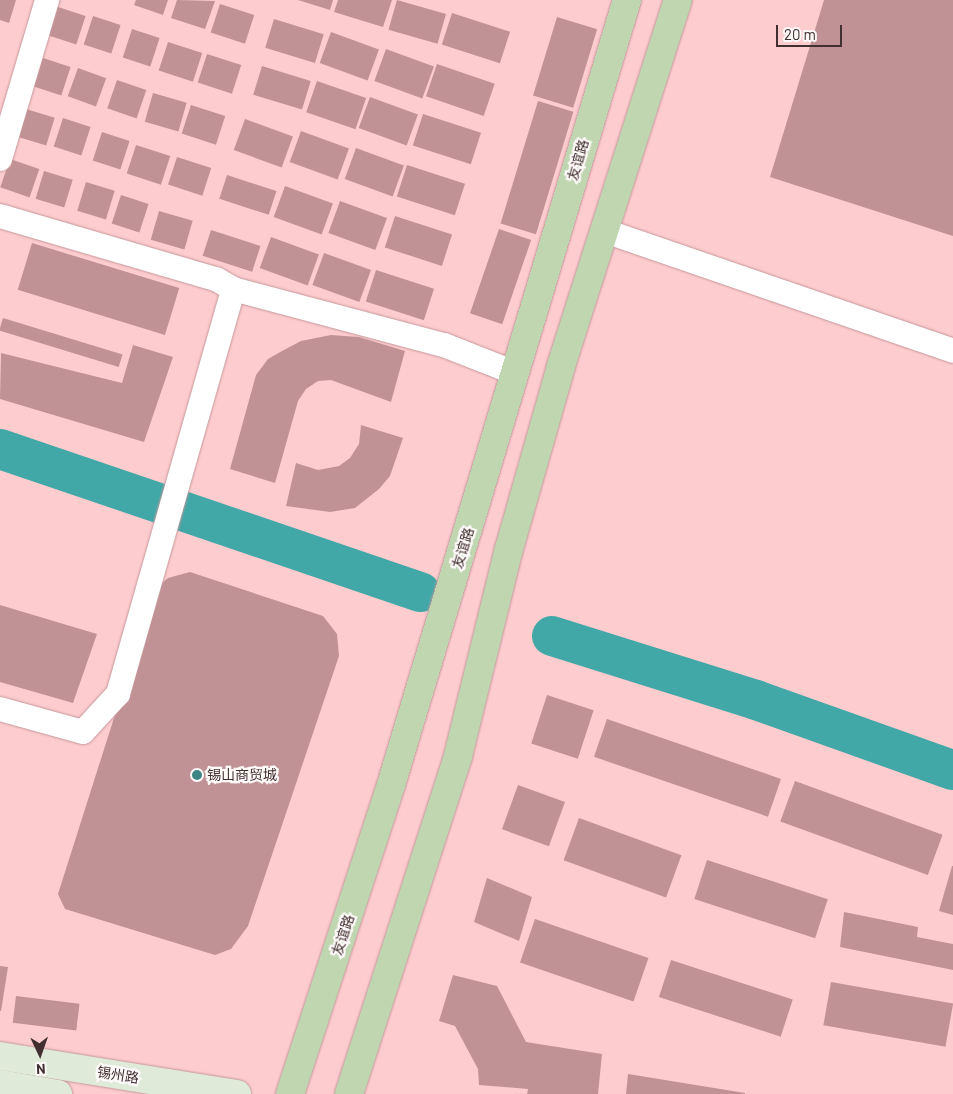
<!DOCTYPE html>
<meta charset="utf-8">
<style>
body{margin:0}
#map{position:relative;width:953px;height:1094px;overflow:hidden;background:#fdcccf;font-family:Barlow,"Noto Sans SC",sans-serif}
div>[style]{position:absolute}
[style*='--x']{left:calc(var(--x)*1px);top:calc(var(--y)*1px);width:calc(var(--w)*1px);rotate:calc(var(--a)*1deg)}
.river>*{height:40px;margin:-20px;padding:0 20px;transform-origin:20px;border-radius:20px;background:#41a8a7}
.building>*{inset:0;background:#c19295;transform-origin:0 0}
.roads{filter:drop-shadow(0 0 1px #c5979a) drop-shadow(0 0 1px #c5979a)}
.street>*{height:24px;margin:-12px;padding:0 12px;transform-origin:12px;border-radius:12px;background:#fff}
.secondary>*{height:28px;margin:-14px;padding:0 14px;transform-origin:14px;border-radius:14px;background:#dfead8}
.primary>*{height:28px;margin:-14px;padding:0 14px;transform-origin:14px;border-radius:14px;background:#bfd6b1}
.dots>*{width:14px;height:14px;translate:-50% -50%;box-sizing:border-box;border:2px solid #fffafa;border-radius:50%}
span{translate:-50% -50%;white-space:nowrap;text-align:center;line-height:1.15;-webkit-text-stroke:4.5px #fffafa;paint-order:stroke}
.street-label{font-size:14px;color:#422f30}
.poi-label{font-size:14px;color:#422f30}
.left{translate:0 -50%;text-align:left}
.north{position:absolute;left:15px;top:1029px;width:50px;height:50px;-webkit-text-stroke:4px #fffafa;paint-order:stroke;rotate:177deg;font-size:14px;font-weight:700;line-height:20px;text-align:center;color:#422f30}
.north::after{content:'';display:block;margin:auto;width:18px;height:22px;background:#422f30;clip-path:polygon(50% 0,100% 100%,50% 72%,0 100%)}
.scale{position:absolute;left:776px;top:25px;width:66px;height:22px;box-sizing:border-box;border:2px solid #422f30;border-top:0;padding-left:6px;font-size:15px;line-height:18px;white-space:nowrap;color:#422f30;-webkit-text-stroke:4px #fffafa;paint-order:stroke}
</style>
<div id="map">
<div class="river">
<i style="--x:0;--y:449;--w:444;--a:18.8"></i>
<i style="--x:552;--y:636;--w:214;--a:17.4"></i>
<i style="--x:756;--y:700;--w:209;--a:19.6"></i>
</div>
<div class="building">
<i style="clip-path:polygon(0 0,16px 0,9px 23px,0 20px)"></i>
<i style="clip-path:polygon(136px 0,168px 0,163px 15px,134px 5px)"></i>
<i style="clip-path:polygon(177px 0,215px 1px,205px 29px,171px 18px)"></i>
<i style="clip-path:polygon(298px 0,333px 0,330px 10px)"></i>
<i style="clip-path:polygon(338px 0,392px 0,383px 27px,334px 12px)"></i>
<i style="left:397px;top:0;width:51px;height:31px;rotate:16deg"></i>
<i style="clip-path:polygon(824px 0,953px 0,953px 236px,770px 177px)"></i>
<i style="left:220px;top:4px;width:36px;height:30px;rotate:18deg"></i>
<i style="left:58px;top:7px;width:29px;height:30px;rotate:18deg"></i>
<i style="left:452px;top:13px;width:61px;height:33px;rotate:18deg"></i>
<i style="left:93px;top:16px;width:29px;height:30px;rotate:18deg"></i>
<i style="left:557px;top:17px;width:42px;height:82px;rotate:17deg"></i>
<i style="left:274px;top:19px;width:52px;height:30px;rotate:17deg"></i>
<i style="left:132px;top:29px;width:29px;height:30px;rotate:18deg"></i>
<i style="left:331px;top:32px;width:51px;height:33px;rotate:20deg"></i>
<i style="left:168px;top:42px;width:36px;height:30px;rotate:18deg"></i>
<i style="left:386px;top:49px;width:51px;height:34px;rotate:20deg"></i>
<i style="left:207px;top:54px;width:36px;height:30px;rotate:18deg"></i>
<i style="left:43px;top:58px;width:29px;height:30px;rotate:18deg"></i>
<i style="left:437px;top:64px;width:61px;height:34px;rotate:19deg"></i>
<i style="left:262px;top:66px;width:51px;height:30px;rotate:17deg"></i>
<i style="left:78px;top:68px;width:30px;height:30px;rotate:20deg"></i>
<i style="left:117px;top:80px;width:31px;height:30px;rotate:19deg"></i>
<i style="left:317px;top:81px;width:52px;height:33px;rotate:19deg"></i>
<i style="left:153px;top:93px;width:35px;height:30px;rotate:16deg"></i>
<i style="left:370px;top:97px;width:51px;height:33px;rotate:20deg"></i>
<i style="left:538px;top:101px;width:37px;height:128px;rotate:17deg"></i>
<i style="left:191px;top:105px;width:36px;height:30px;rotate:18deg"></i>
<i style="left:26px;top:109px;width:30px;height:29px;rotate:17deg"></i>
<i style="left:423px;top:114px;width:61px;height:33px;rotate:18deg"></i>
<i style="left:63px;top:118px;width:29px;height:30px;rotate:18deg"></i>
<i style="left:245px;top:119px;width:51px;height:33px;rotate:20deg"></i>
<i style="left:301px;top:131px;width:51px;height:33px;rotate:20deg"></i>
<i style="left:102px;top:132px;width:29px;height:30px;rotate:18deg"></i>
<i style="left:136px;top:145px;width:36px;height:30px;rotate:18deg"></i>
<i style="left:356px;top:148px;width:51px;height:33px;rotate:20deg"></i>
<i style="left:177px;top:157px;width:36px;height:29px;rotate:18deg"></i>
<i style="left:10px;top:159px;width:31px;height:30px;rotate:19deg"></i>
<i style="left:407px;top:165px;width:61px;height:33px;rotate:18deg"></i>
<i style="left:44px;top:171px;width:30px;height:29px;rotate:17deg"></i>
<i style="left:227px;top:175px;width:52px;height:25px;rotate:18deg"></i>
<i style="left:86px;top:182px;width:30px;height:30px;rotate:17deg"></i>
<i style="left:285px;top:186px;width:51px;height:33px;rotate:20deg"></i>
<i style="left:121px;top:195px;width:29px;height:30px;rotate:18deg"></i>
<i style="left:340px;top:201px;width:50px;height:34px;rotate:20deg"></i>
<i style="left:159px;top:211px;width:35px;height:30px;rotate:16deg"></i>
<i style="left:395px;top:216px;width:60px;height:33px;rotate:18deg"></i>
<i style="left:499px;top:229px;width:34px;height:89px;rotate:19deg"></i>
<i style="left:211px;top:230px;width:52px;height:27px;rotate:18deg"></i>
<i style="left:271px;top:237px;width:51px;height:33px;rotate:20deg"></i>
<i style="left:32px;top:243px;width:154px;height:49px;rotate:17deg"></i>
<i style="left:324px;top:253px;width:50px;height:34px;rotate:20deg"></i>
<i style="left:376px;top:270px;width:61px;height:33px;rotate:18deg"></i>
<i style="left:3px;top:318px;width:125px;height:13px;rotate:17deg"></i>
<i style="clip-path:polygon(331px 335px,359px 337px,405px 351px,391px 402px,331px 380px,318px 381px,306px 389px,298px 401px,275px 483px,230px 469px,256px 375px,268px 359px,282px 351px,301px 341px)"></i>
<i style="clip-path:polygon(133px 345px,173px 357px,144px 442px,0 399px,1px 353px,122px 383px)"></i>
<i style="clip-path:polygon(361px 425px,403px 438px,390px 476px,379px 489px,355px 508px,330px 512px,286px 506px,296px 463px,318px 470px,339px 466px,350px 458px,359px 444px)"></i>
<i style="clip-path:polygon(190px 572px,323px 616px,337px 634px,339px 656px,248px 926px,231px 949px,215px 955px,65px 909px,58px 894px,155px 589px,168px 578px)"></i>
<i style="clip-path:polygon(0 605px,97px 634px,73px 703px,0 682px)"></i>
<i style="left:547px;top:695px;width:49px;height:51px;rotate:18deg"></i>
<i style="left:607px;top:719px;width:184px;height:40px;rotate:19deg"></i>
<i style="left:795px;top:781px;width:157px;height:43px;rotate:20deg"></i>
<i style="left:518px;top:785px;width:50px;height:47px;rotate:20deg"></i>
<i style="left:579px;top:818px;width:109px;height:45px;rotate:20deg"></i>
<i style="left:707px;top:860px;width:127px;height:41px;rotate:18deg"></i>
<i style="clip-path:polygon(952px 866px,953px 866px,953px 915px,939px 911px)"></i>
<i style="clip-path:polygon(487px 878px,532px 897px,519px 941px,474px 922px)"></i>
<i style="clip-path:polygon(844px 912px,918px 927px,917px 937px,953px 944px,953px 970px,840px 947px)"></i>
<i style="left:535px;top:919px;width:120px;height:46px;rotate:19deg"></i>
<i style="left:671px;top:960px;width:128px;height:39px;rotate:18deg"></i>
<i style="clip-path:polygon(0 966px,8px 967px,1px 1011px,0 1011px)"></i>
<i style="clip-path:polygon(453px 975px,497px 986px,526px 1042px,602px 1054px,598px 1094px,527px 1094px,528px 1089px,479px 1085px,478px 1069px,455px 1026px,439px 1021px)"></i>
<i style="left:831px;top:982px;width:124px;height:44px;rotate:10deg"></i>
<i style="left:16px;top:996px;width:64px;height:27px;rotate:7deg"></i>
<i style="clip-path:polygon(628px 1074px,745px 1093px,745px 1094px,626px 1094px)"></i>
</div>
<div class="roads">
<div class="street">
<i style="--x:0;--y:159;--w:166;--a:-73.5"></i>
<i style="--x:0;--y:216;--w:225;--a:16.3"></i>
<i style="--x:216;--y:279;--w:20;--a:30"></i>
<i style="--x:233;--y:289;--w:218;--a:14.9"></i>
<i style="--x:444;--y:345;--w:76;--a:21.5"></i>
<i style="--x:605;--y:231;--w:368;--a:19"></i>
<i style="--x:0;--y:709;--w:86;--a:15.5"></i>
<i style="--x:83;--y:732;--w:52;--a:-47.4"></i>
<i style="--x:118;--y:694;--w:421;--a:-74.1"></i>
</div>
<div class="secondary">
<i style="--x:0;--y:1056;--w:240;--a:9.1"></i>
<i style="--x:0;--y:1084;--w:59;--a:9.8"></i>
</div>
<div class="primary">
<i style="--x:290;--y:1094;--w:325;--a:-71.9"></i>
<i style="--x:391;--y:785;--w:820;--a:-73.27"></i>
<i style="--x:349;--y:1094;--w:355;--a:-72.1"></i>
<i style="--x:458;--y:756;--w:213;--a:-76.2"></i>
<i style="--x:509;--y:549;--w:190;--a:-74.1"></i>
<i style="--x:561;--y:366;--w:384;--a:-72.3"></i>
</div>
</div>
<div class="dots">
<i style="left:197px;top:775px;background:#3c8584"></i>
</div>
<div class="street-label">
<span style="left:578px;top:160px;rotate:-74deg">友谊路</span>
<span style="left:463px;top:548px;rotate:-73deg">友谊路</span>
<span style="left:343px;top:935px;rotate:-72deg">友谊路</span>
<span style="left:118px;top:1075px;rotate:9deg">锡州路</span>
</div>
<div class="poi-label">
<span class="left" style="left:207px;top:775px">锡山商贸城</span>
</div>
<div class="north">N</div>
<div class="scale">20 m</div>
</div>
